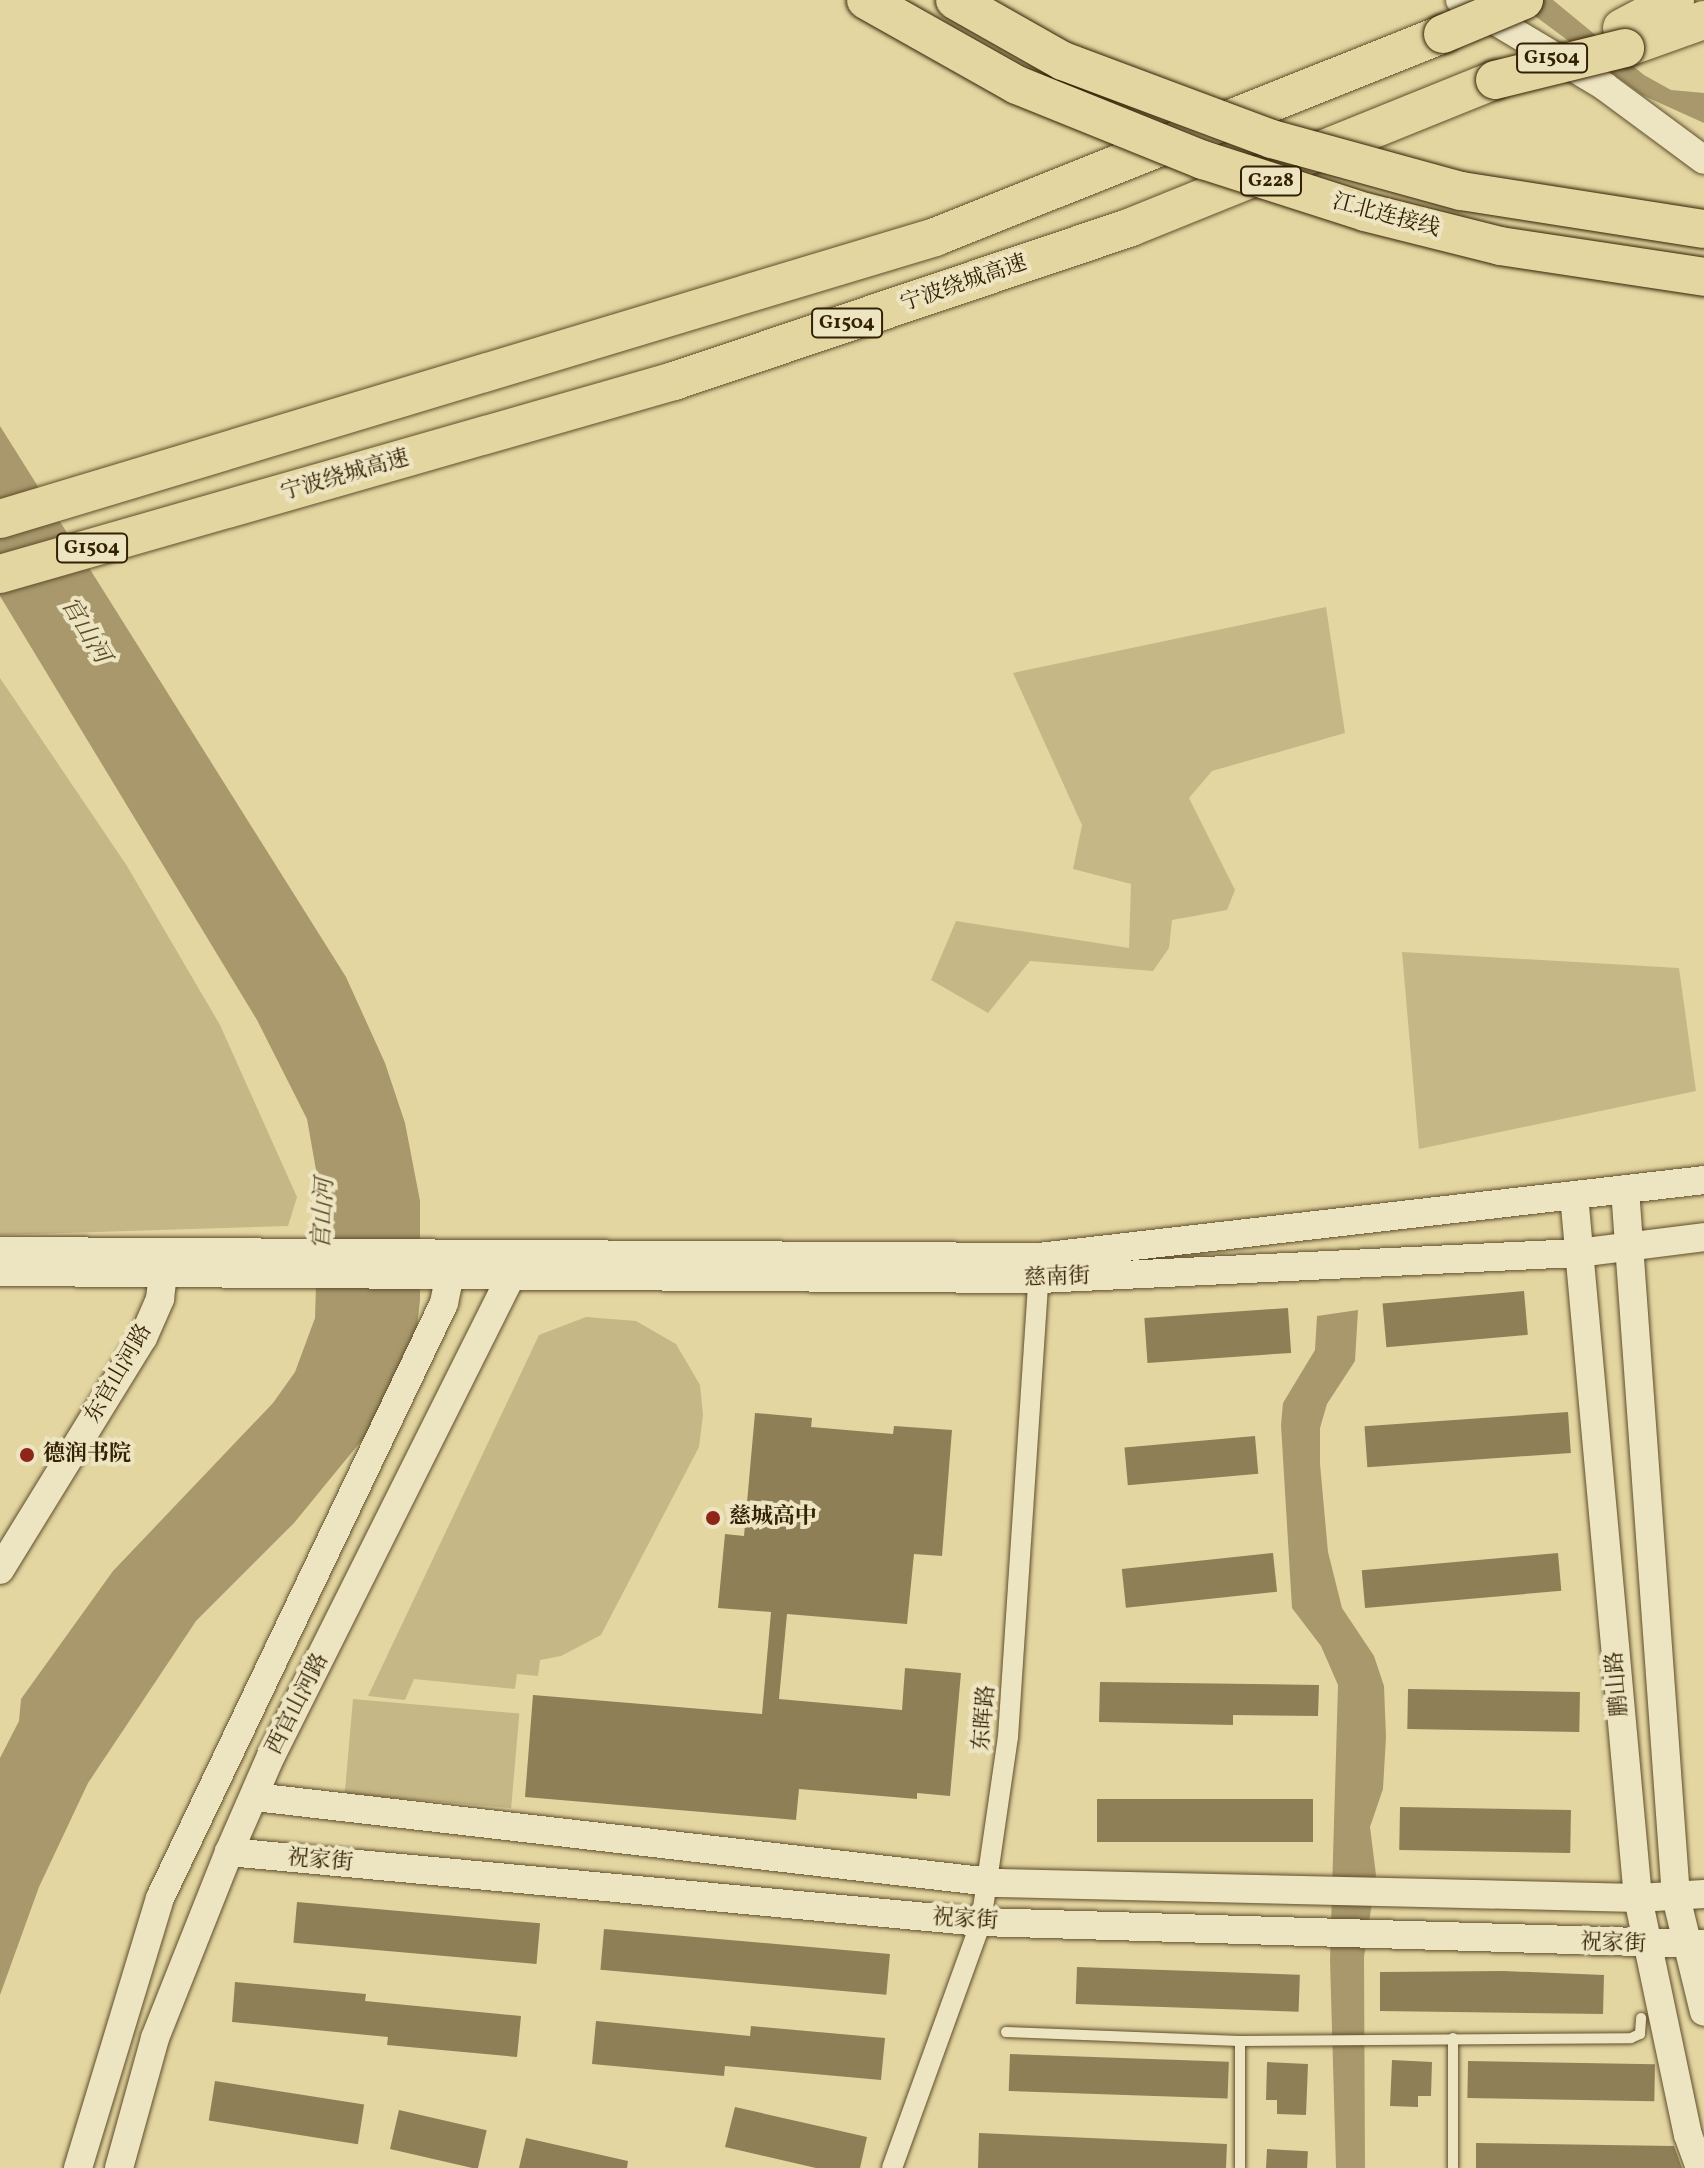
<!DOCTYPE html>
<meta charset="utf-8">
<style>
body{margin:0}
#map{position:relative;width:1704px;height:2168px;overflow:hidden;background:#e4d6a1;font-family:Vollkorn,"Noto Serif SC",serif}
div>[style]{position:absolute}
[style*='--x']{left:calc(var(--x)*1px);top:calc(var(--y)*1px);width:calc(var(--w)*1px);rotate:calc(var(--a)*1deg)}
.green>*{inset:0;background:#c6b786;transform-origin:0 0}
.water>*{inset:0;background:#a8986c}
.building>*{inset:0;background:#8f7f56;transform-origin:0 0}
.roads{filter:drop-shadow(0 0 2px #5f4e2b) drop-shadow(0 0 2px #5f4e2b)}
.lane>*{height:10px;margin:-5px;padding:0 5px;transform-origin:5px;border-radius:5px;background:#ede4c2}
.street>*{height:20px;margin:-10px;padding:0 10px;transform-origin:10px;border-radius:10px;background:#ede4c2}
.secondary>*{height:28px;margin:-14px;padding:0 14px;transform-origin:14px;border-radius:14px;background:#ede4c2}
.highway>*{height:38px;margin:-19px;padding:0 19px;transform-origin:19px;border-radius:19px;background:#e4d6a1}
.bridges{filter:drop-shadow(0 0 2px #332104) drop-shadow(0 0 2px #332104)}
.highway-bridge>*{height:38px;margin:-19px;padding:0 19px;transform-origin:19px;border-radius:19px;background:#e4d6a1}
.dots>*{width:22px;height:22px;translate:-50% -50%;box-sizing:border-box;border:4px solid #ede4c2;border-radius:50%}
span{translate:-50% -50%;white-space:nowrap;text-align:center;line-height:1.15;-webkit-text-stroke:8px #ede4c2;paint-order:stroke}
.shield-label span{padding:2px 6px;background:#ede4c2;border:2px solid;border-radius:6px;-webkit-text-stroke-width:0}
.shield-label{font-size:20px;color:#332104;font-weight:700}
.street-label{font-size:22px;color:#332104}
.poi-label{font-size:22px;color:#332104;font-weight:700}
.left{translate:0 -50%;text-align:left}
.water-label{font-size:24px;color:#5c4b28;font-style:italic}
</style>
<div id="map">
<div class="green">
<i style="clip-path:polygon(1326px 607px,1345px 733px,1212px 771px,1189px 798px,1235px 890px,1227px 910px,1172px 920px,1169px 948px,1153px 971px,1030px 961px,988px 1013px,931px 980px,956px 921px,1129px 948px,1131px 884px,1073px 869px,1082px 825px,1013px 673px)"></i>
<i style="clip-path:polygon(0 678px,127px 866px,220px 1025px,297px 1197px,288px 1226px,0 1235px)"></i>
<i style="clip-path:polygon(1402px 952px,1679px 968px,1696px 1091px,1419px 1149px)"></i>
<i style="clip-path:polygon(586px 1317px,636px 1321px,676px 1344px,700px 1385px,703px 1415px,699px 1447px,601px 1635px,561px 1656px,540px 1660px,538px 1676px,517px 1674px,515px 1689px,414px 1679px,405px 1700px,368px 1696px,539px 1335px)"></i>
<i style="left:353px;top:1699px;width:167px;height:95px;rotate:5deg"></i>
</div>
<div class="water">
<i style="clip-path:polygon(1513px 0,1553px 0,1644px 75px,1671px 90px,1704px 93px,1704px 123px,1642px 95px)"></i>
<i style="clip-path:polygon(0 426px,346px 977px,385px 1063px,405px 1123px,420px 1201px,420px 1300px,417px 1328px,371px 1429px,294px 1523px,196px 1621px,88px 1783px,39px 1887px,0 1995px,0 1758px,19px 1721px,21px 1699px,113px 1571px,273px 1403px,295px 1372px,315px 1318px,319px 1187px,307px 1119px,257px 1020px,0 596px)"></i>
<i style="clip-path:polygon(1358px 1310px,1355px 1361px,1327px 1404px,1320px 1428px,1320px 1464px,1328px 1552px,1342px 1608px,1374px 1656px,1384px 1686px,1386px 1737px,1383px 1789px,1370px 1827px,1376px 1875px,1364px 1957px,1365px 2168px,1336px 2168px,1330px 1960px,1338px 1685px,1321px 1646px,1292px 1608px,1281px 1425px,1283px 1403px,1315px 1350px,1317px 1316px)"></i>
</div>
<div class="building">
<i style="left:1524px;top:1291px;width:44px;height:142px;rotate:85deg"></i>
<i style="left:1288px;top:1308px;width:45px;height:144px;rotate:86deg"></i>
<i style="left:1568px;top:1412px;width:41px;height:204px;rotate:86deg"></i>
<i style="clip-path:polygon(755px 1413px,812px 1418px,811px 1427px,893px 1434px,894px 1426px,952px 1430px,942px 1556px,914px 1554px,907px 1624px,787px 1614px,779px 1699px,902px 1710px,905px 1668px,961px 1673px,950px 1796px,917px 1793px,917px 1799px,799px 1789px,796px 1820px,525px 1797px,533px 1695px,762px 1714px,771px 1612px,718px 1608px,725px 1534px,744px 1536px)"></i>
<i style="left:1255px;top:1436px;width:38px;height:131px;rotate:85deg"></i>
<i style="left:1273px;top:1553px;width:39px;height:152px;rotate:84deg"></i>
<i style="left:1558px;top:1553px;width:38px;height:197px;rotate:85deg"></i>
<i style="clip-path:polygon(1100px 1682px,1319px 1685px,1318px 1716px,1233px 1715px,1233px 1725px,1099px 1722px)"></i>
<i style="left:1408px;top:1689px;width:172px;height:40px;rotate:1deg"></i>
<i style="left:1097px;top:1799px;width:216px;height:43px"></i>
<i style="left:1400px;top:1807px;width:171px;height:43px;rotate:1deg"></i>
<i style="left:297px;top:1902px;width:244px;height:41px;rotate:5deg"></i>
<i style="left:604px;top:1929px;width:287px;height:41px;rotate:5deg"></i>
<i style="left:1077px;top:1967px;width:223px;height:37px;rotate:2deg"></i>
<i style="clip-path:polygon(1503px 1971px,1604px 1975px,1603px 2014px,1380px 2011px,1380px 1972px)"></i>
<i style="clip-path:polygon(235px 1982px,366px 1994px,365px 2001px,521px 2016px,517px 2057px,387px 2045px,388px 2037px,232px 2022px)"></i>
<i style="clip-path:polygon(596px 2021px,750px 2036px,751px 2026px,885px 2038px,881px 2080px,725px 2066px,724px 2076px,592px 2064px)"></i>
<i style="left:1010px;top:2054px;width:219px;height:37px;rotate:2deg"></i>
<i style="clip-path:polygon(1392px 2060px,1432px 2062px,1431px 2096px,1418px 2096px,1418px 2107px,1390px 2106px)"></i>
<i style="left:1468px;top:2061px;width:187px;height:37px;rotate:1deg"></i>
<i style="clip-path:polygon(1267px 2062px,1308px 2064px,1306px 2115px,1277px 2114px,1277px 2100px,1266px 2100px)"></i>
<i style="left:215px;top:2081px;width:151px;height:40px;rotate:9deg"></i>
<i style="clip-path:polygon(735px 2107px,867px 2137px,860px 2168px,816px 2168px,725px 2147px)"></i>
<i style="left:399px;top:2110px;width:90px;height:40px;rotate:13deg"></i>
<i style="clip-path:polygon(979px 2133px,1227px 2144px,1226px 2168px,978px 2168px)"></i>
<i style="clip-path:polygon(526px 2138px,628px 2161px,627px 2168px,519px 2168px)"></i>
<i style="clip-path:polygon(1476px 2143px,1674px 2146px,1682px 2168px,1476px 2168px)"></i>
<i style="left:1267px;top:2149px;width:41px;height:19px;rotate:3deg"></i>
</div>
<div class="roads">
<div class="lane">
<i style="--x:1006;--y:2032;--w:234;--a:2.2"></i>
<i style="--x:1240;--y:2041;--w:391;--a:-0.4"></i>
<i style="--x:1631;--y:2038;--w:10;--a:-24"></i>
<i style="--x:1640;--y:2034;--w:16;--a:-86"></i>
<i style="--x:1240;--y:2041;--w:127;--a:90"></i>
<i style="--x:1453;--y:2168;--w:130;--a:-90"></i>
</div>
<div class="street">
<i style="--x:892;--y:2168;--w:262;--a:-70.1"></i>
<i style="--x:981;--y:1922;--w:187;--a:-81.7"></i>
<i style="--x:1008;--y:1737;--w:469;--a:-86.2"></i>
</div>
<div class="secondary">
<i style="--x:1460;--y:0;--w:168;--a:30.8"></i>
<i style="--x:1604;--y:86;--w:124;--a:36.5"></i>
<i style="--x:1625;--y:1189;--w:710;--a:85.88"></i>
<i style="--x:1676;--y:1897;--w:118;--a:76.3"></i>
<i style="--x:1574;--y:1195;--w:706;--a:84.8"></i>
<i style="--x:1638;--y:1898;--w:242;--a:78.1"></i>
<i style="--x:1688;--y:2135;--w:35;--a:70"></i>
<i style="--x:0;--y:1251;--w:1039;--a:0.33"></i>
<i style="--x:1039;--y:1257;--w:669;--a:-6.6"></i>
<i style="--x:0;--y:1272;--w:1040;--a:0.39"></i>
<i style="--x:1040;--y:1279;--w:539;--a:-2.77"></i>
<i style="--x:1578;--y:1253;--w:127;--a:-7.2"></i>
<i style="--x:0;--y:1570;--w:273;--a:-58.4"></i>
<i style="--x:143;--y:1338;--w:43;--a:-66.4"></i>
<i style="--x:160;--y:1299;--w:43;--a:-83.4"></i>
<i style="--x:255;--y:1797;--w:749;--a:6.59"></i>
<i style="--x:999;--y:1883;--w:639;--a:1.34"></i>
<i style="--x:1638;--y:1898;--w:66;--a:-3.5"></i>
<i style="--x:229;--y:1852;--w:755;--a:5.32"></i>
<i style="--x:981;--y:1922;--w:723;--a:1.74"></i>
<i style="--x:78;--y:2168;--w:282;--a:-73.1"></i>
<i style="--x:160;--y:1898;--w:659;--a:-64.48"></i>
<i style="--x:444;--y:1303;--w:44;--a:-78.2"></i>
<i style="--x:119;--y:2168;--w:135;--a:-74.5"></i>
<i style="--x:155;--y:2038;--w:200;--a:-68.3"></i>
<i style="--x:229;--y:1852;--w:105;--a:-66.4"></i>
<i style="--x:271;--y:1756;--w:537;--a:-63.43"></i>
<i style="--x:511;--y:1276;--w:14;--a:-82"></i>
</div>
<div class="highway">
<i style="--x:1622;--y:28;--w:60;--a:-27.8"></i>
<i style="--x:1625;--y:48;--w:84;--a:-19.5"></i>
<i style="--x:0;--y:519;--w:977;--a:-16.78"></i>
<i style="--x:935;--y:237;--w:547;--a:-21.78"></i>
<i style="--x:0;--y:574;--w:701;--a:-15.98"></i>
<i style="--x:674;--y:381;--w:482;--a:-18.6"></i>
<i style="--x:1131;--y:227;--w:393;--a:-22"></i>
</div>
</div>
<div class="bridges">
<div class="highway-bridge">
<i style="--x:866;--y:0;--w:173;--a:29.4"></i>
<i style="--x:1017;--y:85;--w:201;--a:22"></i>
<i style="--x:1203;--y:160;--w:170;--a:17.8"></i>
<i style="--x:1365;--y:212;--w:139;--a:14.1"></i>
<i style="--x:1500;--y:246;--w:206;--a:8.6"></i>
<i style="--x:955;--y:0;--w:124;--a:29.5"></i>
<i style="--x:1063;--y:61;--w:223;--a:20.5"></i>
<i style="--x:1272;--y:139;--w:196;--a:15.4"></i>
<i style="--x:1461;--y:191;--w:246;--a:8.9"></i>
<i style="--x:1443;--y:34;--w:88;--a:-22.8"></i>
<i style="--x:1495;--y:80;--w:134;--a:-13.8"></i>
</div>
</div>
<div class="dots">
<i style="left:27px;top:1455px;background:#8f2418"></i>
<i style="left:713px;top:1518px;background:#8f2418"></i>
</div>
<div class="shield-label">
<span style="left:1552px;top:58px">G1504</span>
<span style="left:1271px;top:181px">G228</span>
<span style="left:847px;top:323px">G1504</span>
<span style="left:92px;top:548px">G1504</span>
</div>
<div class="street-label">
<span style="left:1386px;top:216px;rotate:15deg">江北连接线</span>
<span style="left:964px;top:284px;rotate:-19deg">宁波绕城高速</span>
<span style="left:345px;top:476px;rotate:-16deg">宁波绕城高速</span>
<span style="left:1057px;top:1278px;rotate:-2deg">慈南街</span>
<span style="left:119px;top:1374px;rotate:-60deg">东官山河路</span>
<span style="left:1618px;top:1684px;rotate:-95deg">鹏山路</span>
<span style="left:298px;top:1704px;rotate:-63deg">西官山河路</span>
<span style="left:985px;top:1718px;rotate:-85deg">东晖路</span>
<span style="left:320px;top:1861px;rotate:5deg">祝家街</span>
<span style="left:965px;top:1920px;rotate:4deg">祝家街</span>
<span style="left:1613px;top:1944px;rotate:2deg">祝家街</span>
</div>
<div class="poi-label">
<span class="left" style="left:43px;top:1455px">德润书院</span>
<span class="left" style="left:729px;top:1518px">慈城高中</span>
</div>
<div class="water-label">
<span style="left:84px;top:631px;rotate:59deg">官山河</span>
<span style="left:325px;top:1214px;rotate:-87deg">官山河</span>
</div>
</div>
